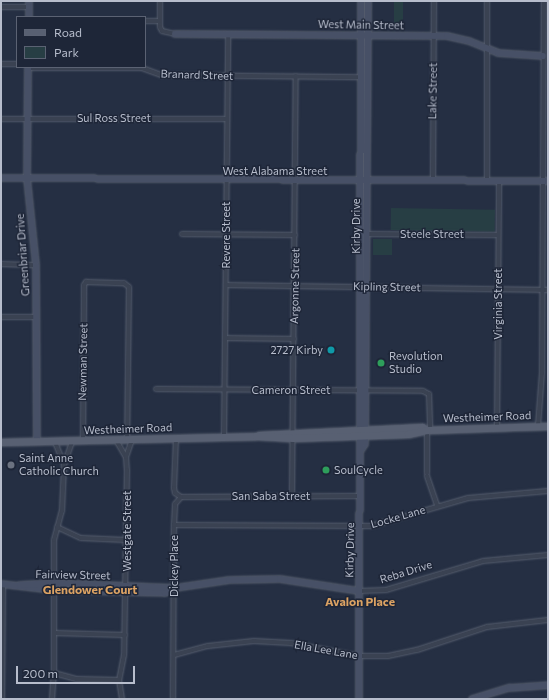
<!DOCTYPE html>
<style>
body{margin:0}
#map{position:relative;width:549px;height:700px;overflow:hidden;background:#252f43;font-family:Commissioner,sans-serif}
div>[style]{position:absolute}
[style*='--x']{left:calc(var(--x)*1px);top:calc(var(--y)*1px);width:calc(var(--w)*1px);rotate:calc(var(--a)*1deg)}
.green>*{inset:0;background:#273e44;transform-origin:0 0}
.roads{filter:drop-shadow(0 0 1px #555d6d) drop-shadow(0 0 1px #555d6d)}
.street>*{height:4px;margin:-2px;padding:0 2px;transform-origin:2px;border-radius:2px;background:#3a4252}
.secondary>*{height:6px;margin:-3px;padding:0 3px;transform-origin:3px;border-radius:3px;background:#475066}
.primary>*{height:7px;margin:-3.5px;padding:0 3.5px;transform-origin:3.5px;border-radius:3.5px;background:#586072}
.dots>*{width:11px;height:11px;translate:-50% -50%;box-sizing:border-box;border:2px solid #1e2638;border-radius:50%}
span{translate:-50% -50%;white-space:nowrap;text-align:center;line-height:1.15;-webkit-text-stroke:3px #1e2638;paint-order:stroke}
.street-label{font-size:11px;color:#b7bdcc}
.poi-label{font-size:11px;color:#b7bdcc}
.right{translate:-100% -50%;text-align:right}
.left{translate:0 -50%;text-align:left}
.neighbourhood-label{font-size:12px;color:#dba263;font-weight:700}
.frame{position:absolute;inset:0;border:2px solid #b7bdcc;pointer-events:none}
.legend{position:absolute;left:16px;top:16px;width:130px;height:52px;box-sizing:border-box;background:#1e2638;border:1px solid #5b6273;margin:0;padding:5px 7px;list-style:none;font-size:12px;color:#b7bdcc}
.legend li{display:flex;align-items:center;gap:8px;height:20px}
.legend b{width:20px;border:1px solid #5b6273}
.scale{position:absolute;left:16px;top:666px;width:119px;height:18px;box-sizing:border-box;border:2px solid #b7bdcc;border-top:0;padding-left:5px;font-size:12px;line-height:14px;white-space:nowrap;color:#b7bdcc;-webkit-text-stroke:3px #1e2638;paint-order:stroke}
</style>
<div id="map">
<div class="green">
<i style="left:394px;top:1px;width:9px;height:27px"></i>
<i style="left:391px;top:208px;width:104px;height:22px;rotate:1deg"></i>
<i style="left:373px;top:239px;width:19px;height:16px"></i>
</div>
<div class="roads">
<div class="street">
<i style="--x:160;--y:1;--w:26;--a:90"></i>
<i style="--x:160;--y:27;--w:4;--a:63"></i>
<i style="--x:162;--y:31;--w:13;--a:13"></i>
<i style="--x:1;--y:7;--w:28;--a:0"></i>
<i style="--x:145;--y:21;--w:14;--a:0"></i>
<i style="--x:1;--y:64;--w:16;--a:0"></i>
<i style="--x:28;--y:68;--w:114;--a:0"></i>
<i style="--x:142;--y:68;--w:20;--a:20"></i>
<i style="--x:161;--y:75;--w:201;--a:0.6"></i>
<i style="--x:1;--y:119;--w:226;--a:0"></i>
<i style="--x:433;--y:181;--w:180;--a:-89.7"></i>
<i style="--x:487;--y:181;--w:180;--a:-90"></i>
<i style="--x:182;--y:234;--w:113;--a:0.5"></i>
<i style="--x:366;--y:234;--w:132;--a:0.4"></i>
<i style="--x:1;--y:264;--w:35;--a:2"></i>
<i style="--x:226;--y:285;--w:322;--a:0.9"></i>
<i style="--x:1;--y:317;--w:36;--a:0"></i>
<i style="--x:225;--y:338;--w:69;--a:0.8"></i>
<i style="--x:156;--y:389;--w:267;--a:0.4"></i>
<i style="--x:423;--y:391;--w:7;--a:27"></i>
<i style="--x:429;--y:394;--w:36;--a:88"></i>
<i style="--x:497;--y:426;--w:245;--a:-89.5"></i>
<i style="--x:538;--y:426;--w:53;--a:-85.7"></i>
<i style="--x:542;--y:373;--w:372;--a:-89.7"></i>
<i style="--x:224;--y:436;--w:402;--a:-89.4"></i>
<i style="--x:176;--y:438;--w:50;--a:92.3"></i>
<i style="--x:174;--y:488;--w:5;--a:79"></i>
<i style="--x:175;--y:493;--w:7;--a:34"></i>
<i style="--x:181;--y:497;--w:179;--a:-0.3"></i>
<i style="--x:116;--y:440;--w:20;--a:60"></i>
<i style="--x:126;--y:457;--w:13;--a:86"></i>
<i style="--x:127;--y:470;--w:185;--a:90.9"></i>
<i style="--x:124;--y:655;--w:25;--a:101"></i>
<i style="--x:119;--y:680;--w:19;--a:81"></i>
<i style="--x:83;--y:441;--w:156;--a:-89.6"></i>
<i style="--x:84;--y:285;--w:4;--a:-56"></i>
<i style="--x:86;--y:282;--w:38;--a:2"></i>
<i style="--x:124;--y:283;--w:6;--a:39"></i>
<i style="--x:129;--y:287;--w:153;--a:90.7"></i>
<i style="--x:55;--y:442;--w:24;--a:68"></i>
<i style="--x:126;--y:457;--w:18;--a:-71"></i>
<i style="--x:427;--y:473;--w:43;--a:-90"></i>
<i style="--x:427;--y:476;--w:31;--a:71"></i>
<i style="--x:292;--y:495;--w:419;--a:-89.5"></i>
<i style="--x:174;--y:525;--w:197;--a:0.3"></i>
<i style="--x:371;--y:526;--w:101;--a:-16.1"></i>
<i style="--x:468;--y:498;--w:80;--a:-5"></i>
<i style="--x:57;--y:527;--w:26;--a:25"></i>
<i style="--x:81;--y:538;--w:45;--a:2.5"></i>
<i style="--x:359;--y:591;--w:27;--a:-2"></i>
<i style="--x:386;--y:590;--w:101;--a:-16.6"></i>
<i style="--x:483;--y:561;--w:65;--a:-5.3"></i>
<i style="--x:54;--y:633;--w:71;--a:1.6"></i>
<i style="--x:174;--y:655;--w:35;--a:-15"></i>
<i style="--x:208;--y:646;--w:46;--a:-6.2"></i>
<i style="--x:254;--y:641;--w:37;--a:3"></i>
<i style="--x:291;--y:643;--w:69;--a:10.8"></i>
<i style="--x:359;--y:656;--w:29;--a:0"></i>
<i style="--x:388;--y:656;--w:30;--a:-12"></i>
<i style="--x:417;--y:650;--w:74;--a:-18.2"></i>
<i style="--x:487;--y:627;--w:61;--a:-6.5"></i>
<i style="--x:54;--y:673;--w:24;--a:15"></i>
<i style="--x:77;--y:679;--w:42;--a:1.4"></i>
<i style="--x:2;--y:699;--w:115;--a:-89.5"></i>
<i style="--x:52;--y:699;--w:26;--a:-86"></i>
<i style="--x:54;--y:673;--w:133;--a:-90"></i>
<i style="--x:54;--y:540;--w:30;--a:-75"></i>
<i style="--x:62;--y:511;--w:46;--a:-87.5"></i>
<i style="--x:64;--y:465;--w:24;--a:-71"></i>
<i style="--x:173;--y:699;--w:174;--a:-89.7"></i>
<i style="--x:174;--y:525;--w:21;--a:-87"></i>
<i style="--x:175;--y:504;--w:9;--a:-49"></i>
</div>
<div class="secondary">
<i style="--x:29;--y:17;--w:16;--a:-90"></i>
<i style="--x:175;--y:34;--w:272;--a:0.4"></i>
<i style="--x:447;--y:36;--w:23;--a:13"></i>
<i style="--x:469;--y:41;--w:31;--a:22"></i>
<i style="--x:498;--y:53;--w:45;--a:3.8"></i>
<i style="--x:28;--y:67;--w:111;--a:90.5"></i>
<i style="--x:27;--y:178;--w:87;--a:84.1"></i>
<i style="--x:36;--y:265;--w:177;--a:89.7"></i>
<i style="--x:1;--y:178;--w:547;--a:0.31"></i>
<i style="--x:361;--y:450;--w:7;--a:-56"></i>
<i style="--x:365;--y:444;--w:443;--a:-89.6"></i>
<i style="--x:1;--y:584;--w:52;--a:6.6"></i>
<i style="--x:53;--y:590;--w:73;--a:1.6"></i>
<i style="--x:126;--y:592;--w:39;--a:1"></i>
<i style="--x:165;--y:593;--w:11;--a:-27"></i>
<i style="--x:20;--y:585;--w:33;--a:-3"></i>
<i style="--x:53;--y:583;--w:122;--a:2.3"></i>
<i style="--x:175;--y:588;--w:55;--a:-8.4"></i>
<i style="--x:229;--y:580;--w:51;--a:-1.1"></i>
<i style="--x:280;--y:579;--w:80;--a:8.6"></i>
<i style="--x:359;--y:699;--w:698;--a:-89.84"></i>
<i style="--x:472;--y:699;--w:39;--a:-17"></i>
<i style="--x:509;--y:688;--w:39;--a:-4"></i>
</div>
<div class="primary">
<i style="--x:259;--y:435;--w:163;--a:-2.8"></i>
<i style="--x:422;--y:427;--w:6;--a:31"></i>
<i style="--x:427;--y:430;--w:121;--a:-1.9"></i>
<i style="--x:1;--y:442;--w:255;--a:-1.3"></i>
<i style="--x:256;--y:436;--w:37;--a:3"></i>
<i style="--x:293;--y:438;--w:115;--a:-2"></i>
<i style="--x:408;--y:434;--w:19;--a:-12"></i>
</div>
</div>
<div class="dots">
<i style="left:331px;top:350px;background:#0f9aa8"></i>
<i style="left:381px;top:363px;background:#2e9e5b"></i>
<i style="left:11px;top:465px;background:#6b7280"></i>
<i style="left:326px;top:470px;background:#2e9e5b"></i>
</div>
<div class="street-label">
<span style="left:361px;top:25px;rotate:1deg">West Main Street</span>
<span style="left:197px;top:75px;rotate:2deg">Branard Street</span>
<span style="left:433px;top:91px;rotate:-89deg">Lake Street</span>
<span style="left:114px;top:118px">Sul Ross Street</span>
<span style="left:275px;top:171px">West Alabama Street</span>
<span style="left:356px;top:226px;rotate:-90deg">Kirby Drive</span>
<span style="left:432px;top:234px">Steele Street</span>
<span style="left:226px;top:235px;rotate:-90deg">Revere Street</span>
<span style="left:23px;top:255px;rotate:-94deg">Greenbriar Drive</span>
<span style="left:295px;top:286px;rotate:-89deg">Argonne Street</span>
<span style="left:387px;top:287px;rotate:1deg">Kipling Street</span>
<span style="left:498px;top:304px;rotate:-90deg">Virginia Street</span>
<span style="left:83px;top:362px;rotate:-89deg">Newman Street</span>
<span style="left:291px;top:390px">Cameron Street</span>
<span style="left:487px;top:417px;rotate:-2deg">Westheimer Road</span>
<span style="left:128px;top:429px;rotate:-2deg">Westheimer Road</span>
<span style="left:271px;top:496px">San Saba Street</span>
<span style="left:398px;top:517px;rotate:-16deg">Locke Lane</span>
<span style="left:127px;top:531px;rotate:-90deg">Westgate Street</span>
<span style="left:350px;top:550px;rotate:-89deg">Kirby Drive</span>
<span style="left:174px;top:566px;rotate:-90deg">Dickey Place</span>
<span style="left:406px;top:572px;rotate:-17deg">Reba Drive</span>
<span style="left:73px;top:575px;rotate:1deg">Fairview Street</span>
<span style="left:326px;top:650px;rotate:10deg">Ella Lee Lane</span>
</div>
<div class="poi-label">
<span class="right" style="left:323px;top:350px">2727 Kirby</span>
<span class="left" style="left:389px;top:363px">Revolution<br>Studio</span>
<span class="left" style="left:19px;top:465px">Saint Anne<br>Catholic Church</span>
<span class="left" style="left:334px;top:470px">SoulCycle</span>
</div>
<div class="neighbourhood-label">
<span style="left:90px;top:590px">Glendower Court</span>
<span style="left:360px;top:602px">Avalon Place</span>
</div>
<div class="frame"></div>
<ul class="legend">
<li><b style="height:5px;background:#586072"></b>Road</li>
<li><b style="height:11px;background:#273e44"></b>Park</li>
</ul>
<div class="scale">200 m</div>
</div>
